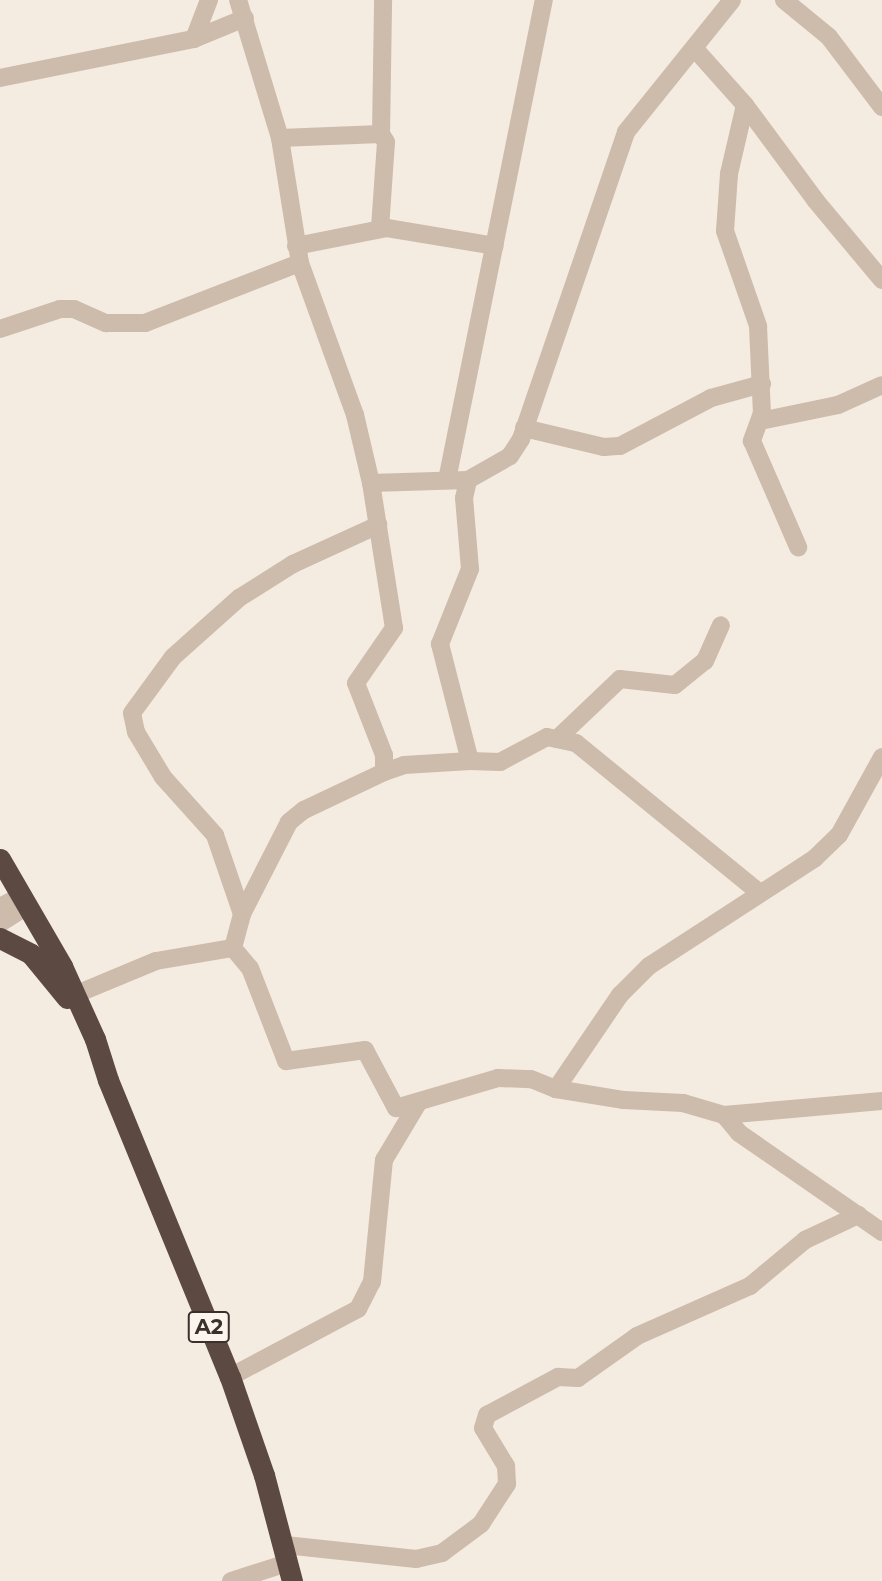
<!DOCTYPE html>
<style>
body{margin:0}
#map{position:relative;width:882px;height:1581px;overflow:hidden;background:#f4ebe1;font-family:Montserrat,sans-serif}
div>[style]{position:absolute}
[style*='--x']{left:calc(var(--x)*1px);top:calc(var(--y)*1px);width:calc(var(--w)*1px);rotate:calc(var(--a)*1deg)}
.minor>*{height:18px;margin:-9px;padding:0 9px;transform-origin:9px;border-radius:9px;background:#cdbbac}
.highway>*{height:21px;margin:-10.5px;padding:0 10.5px;transform-origin:10.5px;border-radius:10.5px;background:#5c4a42}
span{translate:-50% -50%;white-space:nowrap;text-align:center;line-height:1.15;-webkit-text-stroke:6px #fbf5ee;paint-order:stroke}
.shield-label span{padding:2px 5px;background:#fbf5ee;border:2px solid;border-radius:5px;-webkit-text-stroke-width:0}
.shield-label{font-size:21px;color:#3b302b;font-weight:700}
</style>
<div id="map">
<div class="minor">
<i style="--x:784;--y:0;--w:58;--a:39.4"></i>
<i style="--x:829;--y:37;--w:88;--a:52.9"></i>
<i style="--x:194;--y:39;--w:42;--a:-69"></i>
<i style="--x:695;--y:49;--w:75;--a:48.2"></i>
<i style="--x:745;--y:105;--w:119;--a:53.5"></i>
<i style="--x:816;--y:201;--w:103;--a:50.1"></i>
<i style="--x:0;--y:78;--w:198;--a:-11.4"></i>
<i style="--x:194;--y:39;--w:55;--a:-22.4"></i>
<i style="--x:745;--y:105;--w:71;--a:103.1"></i>
<i style="--x:729;--y:174;--w:57;--a:94"></i>
<i style="--x:725;--y:231;--w:101;--a:70.8"></i>
<i style="--x:758;--y:326;--w:87;--a:87.4"></i>
<i style="--x:762;--y:413;--w:30;--a:110"></i>
<i style="--x:752;--y:441;--w:116;--a:66.5"></i>
<i style="--x:280;--y:138;--w:101;--a:-2.3"></i>
<i style="--x:380;--y:228;--w:86;--a:-86"></i>
<i style="--x:386;--y:142;--w:9;--a:-122"></i>
<i style="--x:381;--y:134;--w:134;--a:-89.1"></i>
<i style="--x:296;--y:246;--w:93;--a:-11.2"></i>
<i style="--x:387;--y:228;--w:109;--a:9.5"></i>
<i style="--x:0;--y:329;--w:63;--a:-18.4"></i>
<i style="--x:60;--y:309;--w:14;--a:0"></i>
<i style="--x:74;--y:309;--w:35;--a:24"></i>
<i style="--x:106;--y:323;--w:39;--a:0"></i>
<i style="--x:145;--y:323;--w:166;--a:-21.2"></i>
<i style="--x:760;--y:421;--w:80;--a:-11.6"></i>
<i style="--x:838;--y:405;--w:48;--a:-24.4"></i>
<i style="--x:524;--y:428;--w:82;--a:13.4"></i>
<i style="--x:604;--y:447;--w:16;--a:-4"></i>
<i style="--x:620;--y:446;--w:103;--a:-27.8"></i>
<i style="--x:711;--y:398;--w:53;--a:-15.4"></i>
<i style="--x:447;--y:480;--w:490;--a:-78.6"></i>
<i style="--x:371;--y:483;--w:97;--a:-1.8"></i>
<i style="--x:468;--y:480;--w:48;--a:-29.7"></i>
<i style="--x:510;--y:456;--w:20;--a:-57"></i>
<i style="--x:521;--y:439;--w:324;--a:-71.1"></i>
<i style="--x:626;--y:132;--w:169;--a:-51.2"></i>
<i style="--x:557;--y:739;--w:87;--a:-43.6"></i>
<i style="--x:620;--y:679;--w:55;--a:6.2"></i>
<i style="--x:675;--y:685;--w:38;--a:-39"></i>
<i style="--x:705;--y:661;--w:39;--a:-66"></i>
<i style="--x:470;--y:761;--w:30;--a:2"></i>
<i style="--x:500;--y:762;--w:53;--a:-28"></i>
<i style="--x:547;--y:737;--w:30;--a:12"></i>
<i style="--x:576;--y:743;--w:236;--a:39.2"></i>
<i style="--x:384;--y:772;--w:21;--a:-19"></i>
<i style="--x:404;--y:765;--w:66;--a:-3.5"></i>
<i style="--x:470;--y:761;--w:121;--a:-104.4"></i>
<i style="--x:440;--y:644;--w:81;--a:-68.2"></i>
<i style="--x:470;--y:569;--w:71;--a:-94.8"></i>
<i style="--x:464;--y:498;--w:18;--a:-77"></i>
<i style="--x:0;--y:907;--w:24;--a:-28"></i>
<i style="--x:242;--y:914;--w:83;--a:-108.9"></i>
<i style="--x:215;--y:835;--w:78;--a:-131.9"></i>
<i style="--x:163;--y:777;--w:52;--a:-121"></i>
<i style="--x:136;--y:732;--w:19;--a:-102"></i>
<i style="--x:132;--y:713;--w:69;--a:-53.8"></i>
<i style="--x:173;--y:657;--w:89;--a:-41.8"></i>
<i style="--x:239;--y:598;--w:64;--a:-32.2"></i>
<i style="--x:293;--y:564;--w:94;--a:-24.6"></i>
<i style="--x:0;--y:923;--w:32;--a:-32"></i>
<i style="--x:233;--y:948;--w:26;--a:50"></i>
<i style="--x:250;--y:968;--w:100;--a:68.8"></i>
<i style="--x:286;--y:1061;--w:80;--a:-7.9"></i>
<i style="--x:365;--y:1050;--w:66;--a:61.9"></i>
<i style="--x:396;--y:1108;--w:106;--a:-16.4"></i>
<i style="--x:498;--y:1078;--w:33;--a:2"></i>
<i style="--x:531;--y:1079;--w:27;--a:22"></i>
<i style="--x:556;--y:1089;--w:69;--a:9.2"></i>
<i style="--x:624;--y:1100;--w:59;--a:2.9"></i>
<i style="--x:683;--y:1103;--w:43;--a:16.3"></i>
<i style="--x:724;--y:1115;--w:23;--a:50"></i>
<i style="--x:739;--y:1133;--w:174;--a:34.7"></i>
<i style="--x:67;--y:998;--w:96;--a:-22.6"></i>
<i style="--x:156;--y:961;--w:78;--a:-9.6"></i>
<i style="--x:233;--y:948;--w:35;--a:-75"></i>
<i style="--x:242;--y:914;--w:103;--a:-62.9"></i>
<i style="--x:289;--y:822;--w:19;--a:-39"></i>
<i style="--x:304;--y:810;--w:89;--a:-25.4"></i>
<i style="--x:384;--y:772;--w:17;--a:-90"></i>
<i style="--x:384;--y:755;--w:77;--a:-111.3"></i>
<i style="--x:356;--y:683;--w:67;--a:-55.4"></i>
<i style="--x:394;--y:628;--w:147;--a:-99"></i>
<i style="--x:371;--y:483;--w:70;--a:-103.2"></i>
<i style="--x:355;--y:415;--w:162;--a:-109.9"></i>
<i style="--x:300;--y:263;--w:127;--a:-99.1"></i>
<i style="--x:280;--y:138;--w:144;--a:-106.9"></i>
<i style="--x:556;--y:1089;--w:114;--a:-55.8"></i>
<i style="--x:620;--y:995;--w:41;--a:-45"></i>
<i style="--x:649;--y:966;--w:198;--a:-33"></i>
<i style="--x:815;--y:858;--w:33;--a:-44"></i>
<i style="--x:839;--y:835;--w:89;--a:-61.1"></i>
<i style="--x:724;--y:1115;--w:159;--a:-5.1"></i>
<i style="--x:230;--y:1377;--w:145;--a:-28"></i>
<i style="--x:358;--y:1309;--w:30;--a:-63"></i>
<i style="--x:372;--y:1282;--w:123;--a:-84.4"></i>
<i style="--x:384;--y:1160;--w:66;--a:-59.2"></i>
<i style="--x:285;--y:1545;--w:132;--a:6.1"></i>
<i style="--x:416;--y:1559;--w:27;--a:-13"></i>
<i style="--x:442;--y:1553;--w:49;--a:-36.6"></i>
<i style="--x:481;--y:1524;--w:48;--a:-57"></i>
<i style="--x:507;--y:1484;--w:18;--a:-93"></i>
<i style="--x:506;--y:1466;--w:44;--a:-121.2"></i>
<i style="--x:483;--y:1428;--w:14;--a:-73"></i>
<i style="--x:487;--y:1415;--w:81;--a:-28.2"></i>
<i style="--x:558;--y:1377;--w:20;--a:3"></i>
<i style="--x:578;--y:1378;--w:72;--a:-35.4"></i>
<i style="--x:637;--y:1336;--w:124;--a:-23.9"></i>
<i style="--x:750;--y:1286;--w:72;--a:-39.9"></i>
<i style="--x:805;--y:1240;--w:59;--a:-25.3"></i>
<i style="--x:231;--y:1581;--w:59;--a:-17.8"></i>
</div>
<div class="highway">
<i style="--x:0;--y:859;--w:124;--a:59.9"></i>
<i style="--x:62;--y:966;--w:80;--a:65.7"></i>
<i style="--x:95;--y:1039;--w:43;--a:72.4"></i>
<i style="--x:108;--y:1080;--w:321;--a:67.7"></i>
<i style="--x:230;--y:1377;--w:104;--a:70.9"></i>
<i style="--x:264;--y:1475;--w:110;--a:75.2"></i>
<i style="--x:0;--y:938;--w:35;--a:27"></i>
<i style="--x:31;--y:954;--w:57;--a:50.7"></i>
</div>
<div class="shield-label">
<span style="left:209px;top:1327px">A2</span>
</div>
</div>
